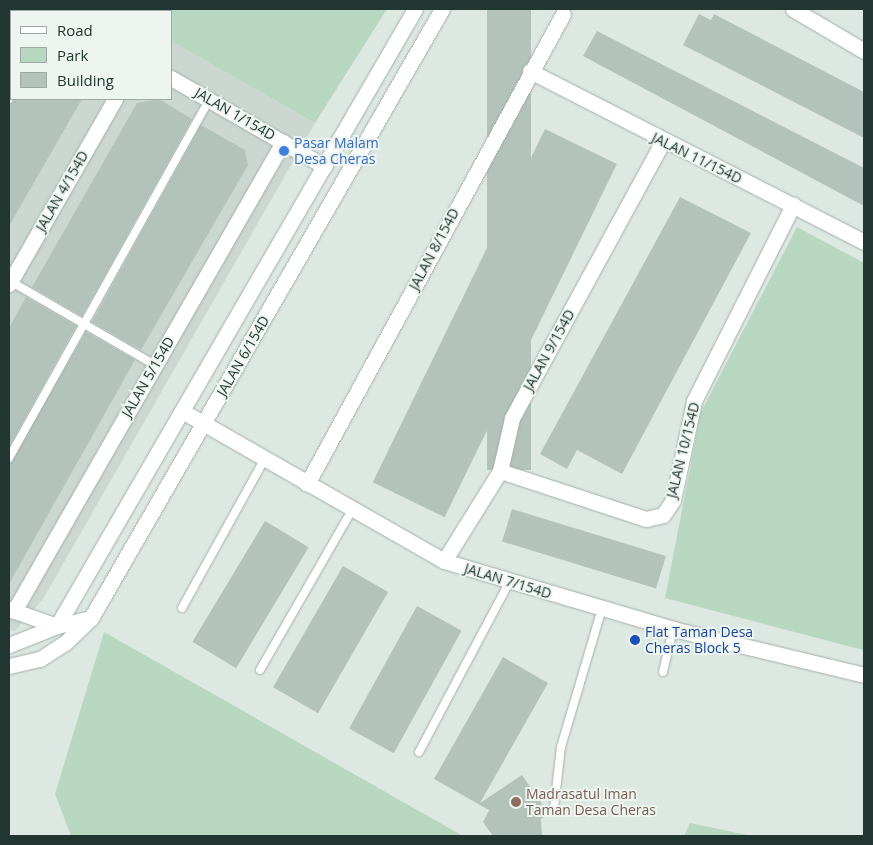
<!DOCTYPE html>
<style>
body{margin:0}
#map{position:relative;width:873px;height:845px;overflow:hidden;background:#dee8e3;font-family:"Open Sans",sans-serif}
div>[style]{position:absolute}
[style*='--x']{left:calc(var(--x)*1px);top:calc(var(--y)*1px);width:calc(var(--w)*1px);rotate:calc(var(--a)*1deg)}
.built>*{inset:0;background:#ccd7d2}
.green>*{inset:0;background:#b8d7c1}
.building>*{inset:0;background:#b4c2bc;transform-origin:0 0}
.roads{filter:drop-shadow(0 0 1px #a2afaa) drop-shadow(0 0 1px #a2afaa)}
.lane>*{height:8px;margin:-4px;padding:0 4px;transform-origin:4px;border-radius:4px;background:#fff}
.street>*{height:15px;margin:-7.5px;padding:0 7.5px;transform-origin:7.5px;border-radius:7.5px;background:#fff}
.secondary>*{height:15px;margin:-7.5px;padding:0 7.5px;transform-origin:7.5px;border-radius:7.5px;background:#fff}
.dots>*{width:14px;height:14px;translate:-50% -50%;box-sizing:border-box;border:2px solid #eef5f1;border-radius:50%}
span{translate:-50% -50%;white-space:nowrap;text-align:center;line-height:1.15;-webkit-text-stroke:4px #eef5f1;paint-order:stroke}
.street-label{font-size:14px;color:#213630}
.shop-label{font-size:14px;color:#366cbe}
.left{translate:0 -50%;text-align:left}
.transit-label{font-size:14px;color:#164399}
.education-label{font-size:14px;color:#785e54}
.frame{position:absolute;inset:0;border:10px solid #213630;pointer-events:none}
.legend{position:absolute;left:10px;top:10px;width:162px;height:90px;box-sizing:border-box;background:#eef5f1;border:1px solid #9ca9a4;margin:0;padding:6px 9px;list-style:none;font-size:15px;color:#213630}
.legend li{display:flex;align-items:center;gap:10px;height:25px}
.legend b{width:25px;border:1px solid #9ca9a4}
</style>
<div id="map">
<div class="built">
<i style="clip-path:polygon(9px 9px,121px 11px,11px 11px,11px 99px,171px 99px,171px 41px,315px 123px,43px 599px,15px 631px,9px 630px)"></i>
</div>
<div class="green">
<i style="clip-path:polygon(116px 9px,387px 9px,315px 123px,171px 41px,171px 11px)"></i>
<i style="clip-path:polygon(797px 227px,864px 263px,863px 650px,665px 598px,701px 412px)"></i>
<i style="clip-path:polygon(104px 632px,463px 836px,71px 836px,55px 794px)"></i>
<i style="clip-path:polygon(690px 823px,752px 836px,684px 836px)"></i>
</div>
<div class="building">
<i style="left:487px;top:9px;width:44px;height:461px"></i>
<i style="clip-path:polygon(699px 14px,711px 20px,714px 14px,864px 92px,864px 138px,683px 45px)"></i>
<i style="clip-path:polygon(597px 31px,864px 168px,864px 206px,583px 56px)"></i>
<i style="clip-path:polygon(15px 99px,82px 99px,9px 226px,9px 105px)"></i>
<i style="clip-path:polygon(159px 99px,192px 119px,82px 316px,32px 287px,137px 103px)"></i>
<i style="clip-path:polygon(201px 125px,245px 150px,248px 165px,141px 350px,92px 322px)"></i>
<i style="left:545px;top:129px;width:80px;height:393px;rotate:26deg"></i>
<i style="clip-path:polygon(680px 197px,751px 233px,622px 474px,577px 450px,567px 469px,540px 454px)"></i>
<i style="clip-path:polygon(26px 297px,76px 326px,9px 447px,9px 328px)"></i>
<i style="clip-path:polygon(86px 332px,135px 360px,9px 584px,9px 464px)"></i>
<i style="left:512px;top:509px;width:161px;height:34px;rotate:17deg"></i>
<i style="left:265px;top:521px;width:51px;height:141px;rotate:31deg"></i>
<i style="left:343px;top:566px;width:52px;height:140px;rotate:30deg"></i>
<i style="left:417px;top:606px;width:51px;height:140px;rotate:29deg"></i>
<i style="clip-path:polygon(503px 657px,548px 683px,480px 803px,522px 775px,549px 814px,541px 819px,542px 836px,493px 836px,483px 822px,489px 810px,434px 779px)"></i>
</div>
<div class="roads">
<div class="lane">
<i style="--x:9;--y:99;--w:5;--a:-68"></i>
<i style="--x:10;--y:281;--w:168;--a:30.1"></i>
<i style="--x:9;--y:458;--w:410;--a:-60.8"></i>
<i style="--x:182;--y:608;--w:169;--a:-61"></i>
<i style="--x:260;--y:670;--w:185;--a:-60.1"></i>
<i style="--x:663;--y:672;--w:44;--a:-76.9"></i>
<i style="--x:419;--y:752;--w:191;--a:-62"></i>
<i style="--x:554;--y:808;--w:61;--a:-83.5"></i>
<i style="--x:561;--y:747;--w:144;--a:-73.5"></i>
</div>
<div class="street">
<i style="--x:51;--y:9;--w:5;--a:22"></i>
<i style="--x:793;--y:9;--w:82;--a:30.6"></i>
<i style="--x:530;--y:71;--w:375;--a:27.1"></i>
<i style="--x:171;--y:78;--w:177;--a:29.9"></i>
<i style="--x:9;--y:284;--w:213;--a:-60.2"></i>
<i style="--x:500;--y:471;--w:154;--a:18.2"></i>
<i style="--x:646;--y:519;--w:17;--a:-13"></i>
<i style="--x:663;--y:515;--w:18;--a:-56"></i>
<i style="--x:673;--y:500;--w:101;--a:-78"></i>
<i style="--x:694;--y:401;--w:220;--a:-63.2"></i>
<i style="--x:307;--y:484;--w:535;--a:-61.42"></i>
<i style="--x:444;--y:561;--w:106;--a:-58.1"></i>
<i style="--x:500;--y:471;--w:54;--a:-77.2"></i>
<i style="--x:512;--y:418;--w:315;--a:-61.4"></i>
<i style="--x:9;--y:609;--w:51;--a:19.5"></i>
<i style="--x:57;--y:626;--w:35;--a:-13"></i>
<i style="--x:14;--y:611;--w:541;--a:-60.16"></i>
</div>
<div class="secondary">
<i style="--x:182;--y:411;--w:302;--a:29.8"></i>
<i style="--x:444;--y:561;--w:239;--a:16.5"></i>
<i style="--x:673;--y:629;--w:196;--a:13.5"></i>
<i style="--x:9;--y:645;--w:52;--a:-21.6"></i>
<i style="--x:57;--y:626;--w:713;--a:-59.88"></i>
<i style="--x:9;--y:666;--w:32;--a:-13"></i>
<i style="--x:40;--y:659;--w:30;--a:-33"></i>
<i style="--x:65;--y:643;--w:36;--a:-44"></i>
<i style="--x:91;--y:618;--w:703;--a:-60.04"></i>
</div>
</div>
<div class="dots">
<i style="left:284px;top:151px;background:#3f7fe0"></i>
<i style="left:635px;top:640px;background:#1a4fb4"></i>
<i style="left:516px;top:802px;background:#8d6e63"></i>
</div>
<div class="street-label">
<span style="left:235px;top:114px;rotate:30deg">JALAN 1/154D</span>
<span style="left:697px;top:158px;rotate:26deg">JALAN 11/154D</span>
<span style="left:62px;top:191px;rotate:-60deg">JALAN 4/154D</span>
<span style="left:434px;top:249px;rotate:-62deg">JALAN 8/154D</span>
<span style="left:549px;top:350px;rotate:-61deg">JALAN 9/154D</span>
<span style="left:243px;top:356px;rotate:-60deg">JALAN 6/154D</span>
<span style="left:148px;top:377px;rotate:-60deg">JALAN 5/154D</span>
<span style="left:683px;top:450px;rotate:-76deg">JALAN 10/154D</span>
<span style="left:508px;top:581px;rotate:17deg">JALAN 7/154D</span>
</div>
<div class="shop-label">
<span class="left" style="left:294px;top:151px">Pasar Malam<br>Desa Cheras</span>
</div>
<div class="transit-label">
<span class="left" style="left:645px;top:640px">Flat Taman Desa<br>Cheras Block 5</span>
</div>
<div class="education-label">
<span class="left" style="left:526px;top:802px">Madrasatul Iman<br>Taman Desa Cheras</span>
</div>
<div class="frame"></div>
<ul class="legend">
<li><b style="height:6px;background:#fff"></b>Road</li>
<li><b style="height:14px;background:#b8d7c1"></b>Park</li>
<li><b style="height:14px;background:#b4c2bc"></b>Building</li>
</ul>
</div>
